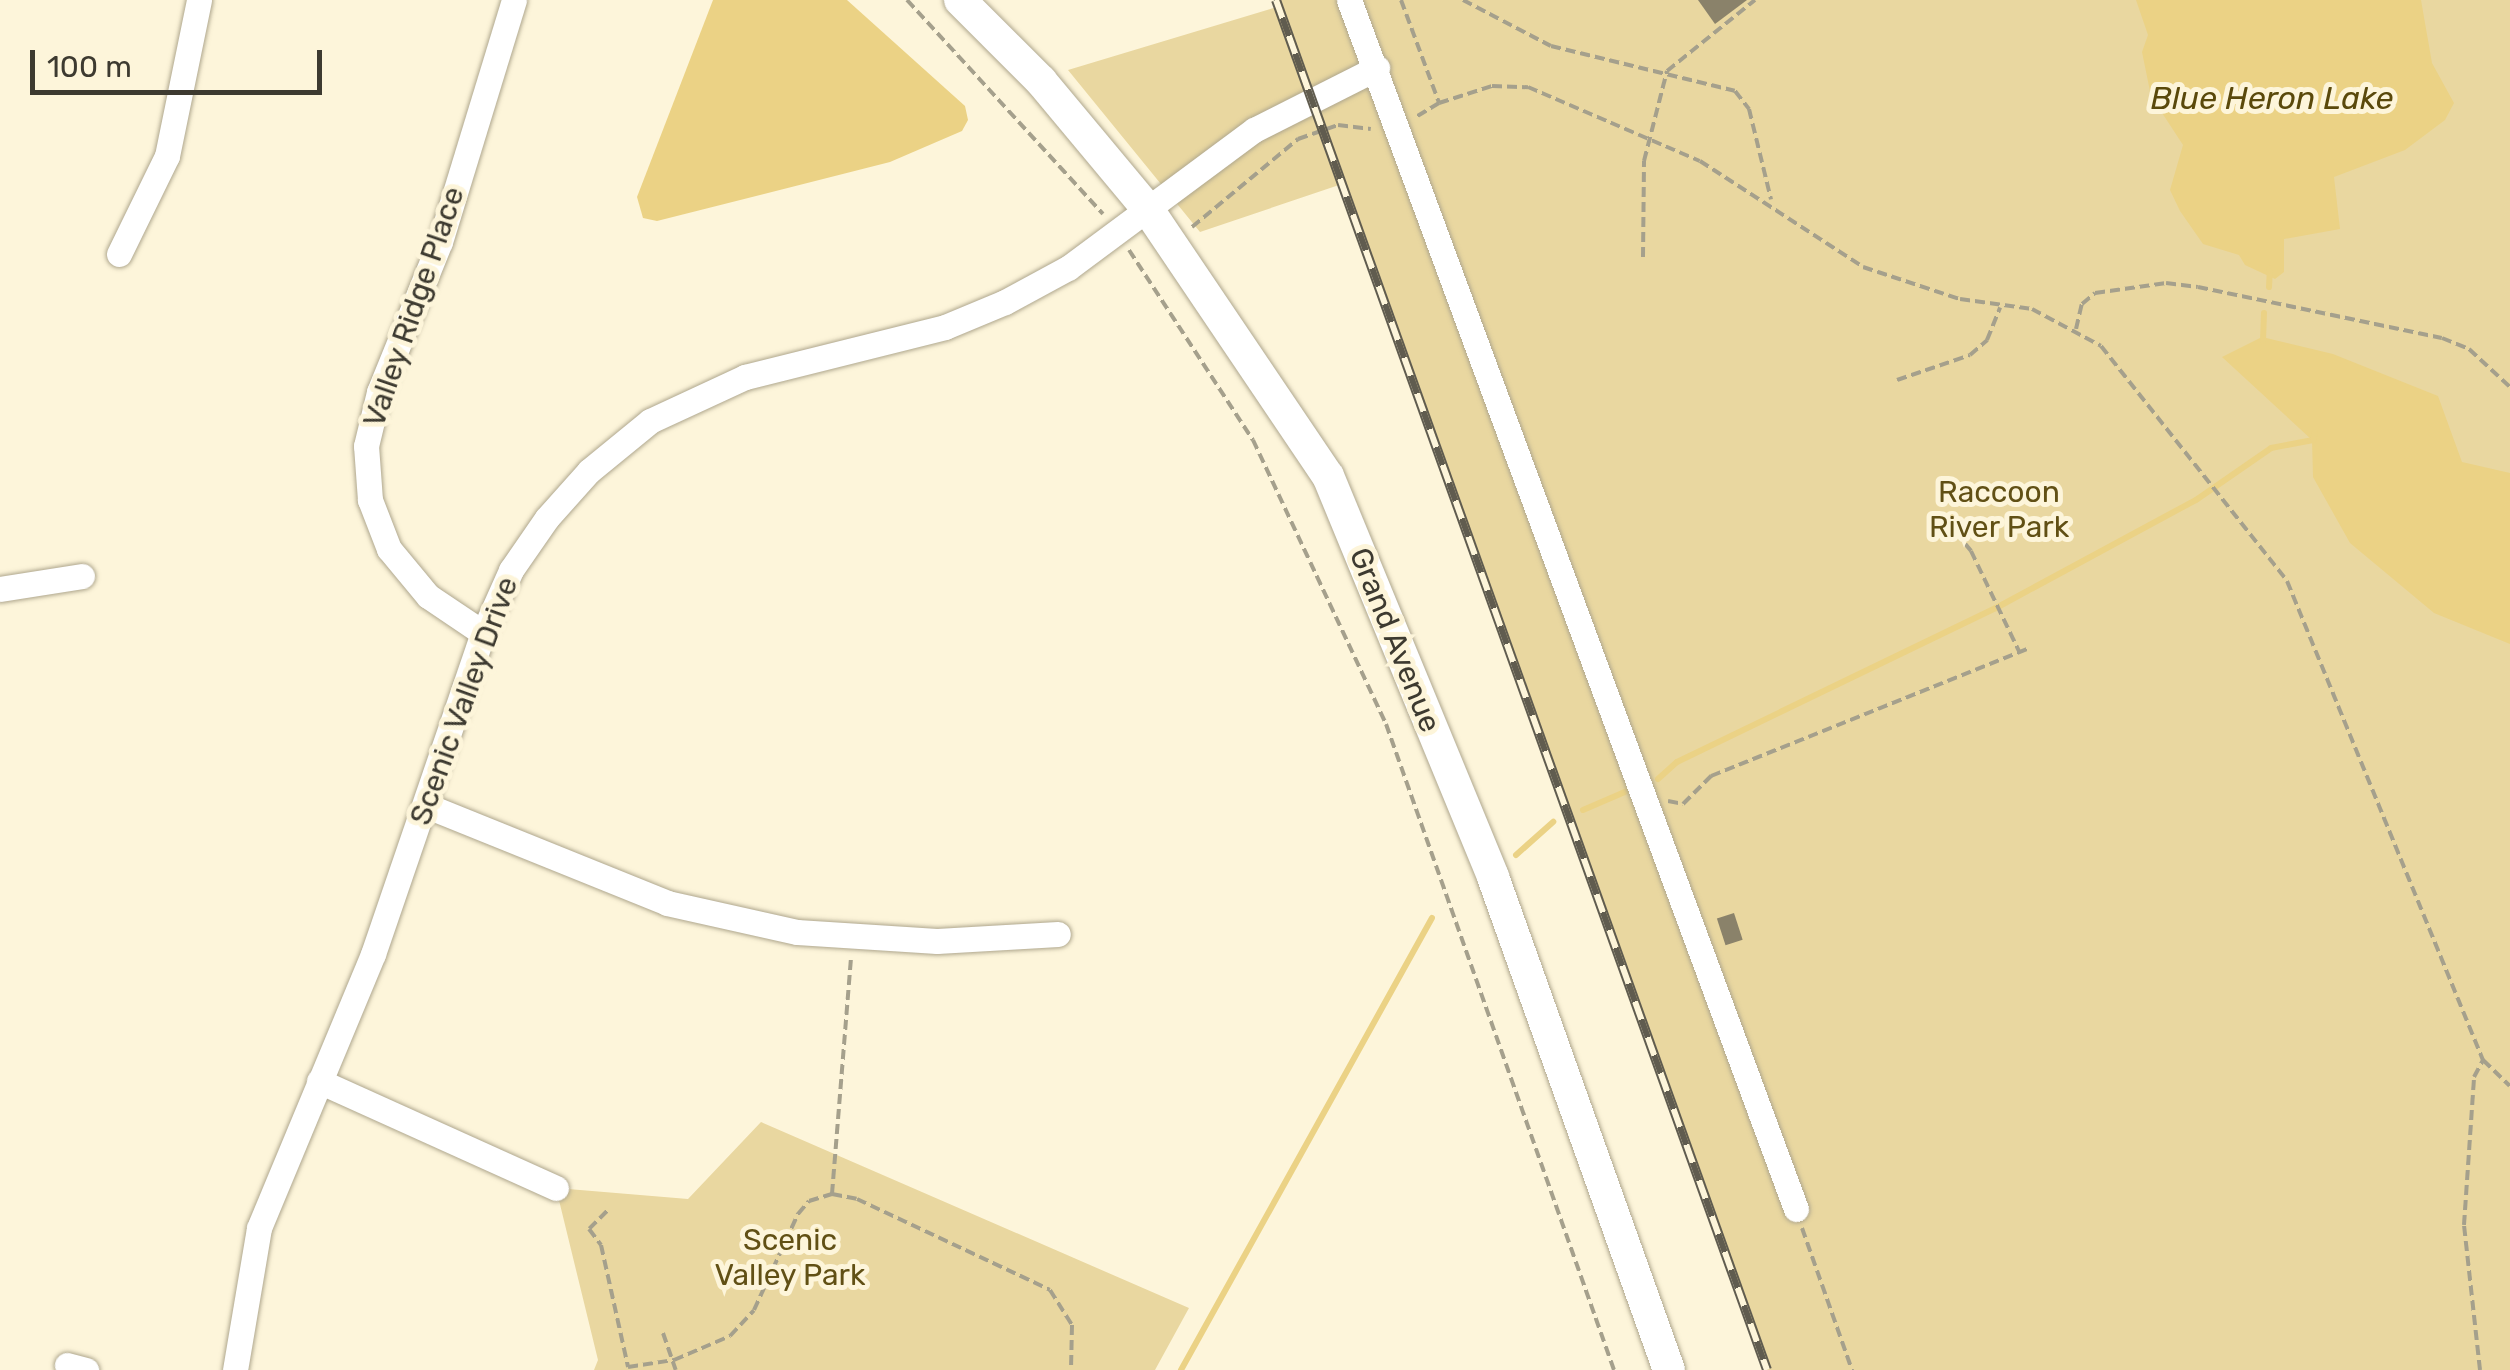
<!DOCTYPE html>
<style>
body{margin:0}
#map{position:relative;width:2510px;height:1370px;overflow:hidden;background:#fdf5da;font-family:Rubik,sans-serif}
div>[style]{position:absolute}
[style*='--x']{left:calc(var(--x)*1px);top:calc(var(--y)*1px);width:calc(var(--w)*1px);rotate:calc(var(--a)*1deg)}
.green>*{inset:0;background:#e9d7a0}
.water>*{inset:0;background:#ebd285}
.stream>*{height:6px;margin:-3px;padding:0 3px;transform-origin:3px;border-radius:3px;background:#ebd285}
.building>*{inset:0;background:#8a826a;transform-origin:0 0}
.path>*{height:4px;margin-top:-2px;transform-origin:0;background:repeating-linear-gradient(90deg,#a5a08c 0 10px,transparent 0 15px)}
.roads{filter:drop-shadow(0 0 2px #afa78e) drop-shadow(0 0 2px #afa78e)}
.minor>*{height:25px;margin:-12.5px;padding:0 12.5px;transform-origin:12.5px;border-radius:12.5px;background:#fff}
.major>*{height:32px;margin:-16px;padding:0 16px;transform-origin:16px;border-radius:16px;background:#fff}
.rail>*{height:10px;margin-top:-5px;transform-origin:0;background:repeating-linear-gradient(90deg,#fdf5da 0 19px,#605c4f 0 38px);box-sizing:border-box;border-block:2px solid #605c4f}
span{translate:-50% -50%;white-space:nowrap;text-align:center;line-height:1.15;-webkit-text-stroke:10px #fdf5da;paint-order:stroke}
.street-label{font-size:30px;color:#3d3a30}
.park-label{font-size:30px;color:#615015}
.water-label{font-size:32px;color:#5a490b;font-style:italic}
.scale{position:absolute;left:30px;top:50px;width:292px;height:45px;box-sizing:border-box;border:5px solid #3d3a30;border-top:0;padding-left:12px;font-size:30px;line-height:35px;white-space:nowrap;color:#3d3a30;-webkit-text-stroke:8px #fdf5da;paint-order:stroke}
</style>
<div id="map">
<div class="green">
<i style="clip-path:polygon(1276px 0,2510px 0,2510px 1370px,1767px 1370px,1342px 184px,1200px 232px,1068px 70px,1277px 7px)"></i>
<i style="clip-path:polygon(761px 1122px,1189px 1308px,1155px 1370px,594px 1370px,598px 1360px,556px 1188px,688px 1199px)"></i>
</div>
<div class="water">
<i style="clip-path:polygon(713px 0,847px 0,965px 106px,968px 120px,962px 131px,890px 162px,657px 221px,643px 218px,637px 197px)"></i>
<i style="clip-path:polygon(2136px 0,2421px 0,2432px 63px,2454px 103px,2445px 120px,2405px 150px,2334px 177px,2340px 229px,2284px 239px,2284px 272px,2275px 279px,2245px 265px,2239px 255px,2203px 244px,2180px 211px,2170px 190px,2183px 145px,2151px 96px,2142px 52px,2148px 35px)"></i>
<i style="clip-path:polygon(2262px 337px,2333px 354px,2438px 396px,2462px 462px,2510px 473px,2510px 644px,2434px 613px,2350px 543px,2313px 477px,2312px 440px,2222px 357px)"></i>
</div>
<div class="stream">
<i style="--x:2269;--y:287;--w:19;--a:-87"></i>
<i style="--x:2263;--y:341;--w:28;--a:-88"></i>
<i style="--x:1658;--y:779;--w:25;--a:-42"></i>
<i style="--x:1677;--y:762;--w:354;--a:-25.8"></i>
<i style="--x:1996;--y:608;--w:227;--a:-28.4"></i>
<i style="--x:2196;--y:500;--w:91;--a:-34.7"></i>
<i style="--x:2271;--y:448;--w:43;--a:-10.8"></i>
<i style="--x:2313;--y:440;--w:8;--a:-76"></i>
<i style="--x:1583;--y:810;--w:48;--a:-23.4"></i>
<i style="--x:1516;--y:855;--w:50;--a:-41.7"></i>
<i style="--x:1181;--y:1370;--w:517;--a:-60.96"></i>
</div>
<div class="building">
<i style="clip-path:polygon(1698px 0,1747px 0,1715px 24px)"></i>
<i style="left:1734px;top:913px;width:28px;height:18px;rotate:72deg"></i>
</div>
<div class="path">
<i style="--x:907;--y:0;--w:290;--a:47.5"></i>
<i style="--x:1401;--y:0;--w:110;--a:69.7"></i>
<i style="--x:1439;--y:103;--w:29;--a:149"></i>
<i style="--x:1463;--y:0;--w:99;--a:27.6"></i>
<i style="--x:1551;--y:46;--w:189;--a:13.7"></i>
<i style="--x:1735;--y:91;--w:23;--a:52"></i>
<i style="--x:1749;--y:109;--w:93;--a:76.3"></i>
<i style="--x:1439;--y:103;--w:56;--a:-17.8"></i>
<i style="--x:1492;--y:86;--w:36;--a:2"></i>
<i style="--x:1528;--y:87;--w:187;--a:23.3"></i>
<i style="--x:1700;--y:161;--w:194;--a:33"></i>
<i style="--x:1863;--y:267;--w:102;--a:18.3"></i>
<i style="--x:1960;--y:299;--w:73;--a:7.9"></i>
<i style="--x:2032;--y:309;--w:78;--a:28.2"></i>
<i style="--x:2101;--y:346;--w:300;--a:51.6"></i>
<i style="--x:2287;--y:581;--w:518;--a:67.75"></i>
<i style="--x:2483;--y:1060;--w:37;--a:44"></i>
<i style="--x:1192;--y:227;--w:138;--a:-39.7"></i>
<i style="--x:1298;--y:139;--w:42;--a:-19.3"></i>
<i style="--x:1338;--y:125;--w:33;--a:7"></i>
<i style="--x:1129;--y:250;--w:227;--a:56.9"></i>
<i style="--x:1253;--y:440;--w:314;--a:64.9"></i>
<i style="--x:1386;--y:724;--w:685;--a:70.56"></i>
<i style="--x:1643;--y:257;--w:96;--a:-89.4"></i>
<i style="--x:1644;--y:161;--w:93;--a:-75.7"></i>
<i style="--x:1667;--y:71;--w:113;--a:-38.9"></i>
<i style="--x:2076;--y:329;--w:26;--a:-77"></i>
<i style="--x:2082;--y:304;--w:17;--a:-40"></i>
<i style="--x:2095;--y:293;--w:72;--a:-8"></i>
<i style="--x:2166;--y:283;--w:32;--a:7"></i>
<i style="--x:2198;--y:287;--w:249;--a:11.8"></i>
<i style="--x:2442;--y:338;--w:29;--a:22"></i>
<i style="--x:2469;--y:349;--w:56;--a:42.8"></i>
<i style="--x:1897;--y:380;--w:77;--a:-18.9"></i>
<i style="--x:1970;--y:355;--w:23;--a:-41"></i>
<i style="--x:1987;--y:340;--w:35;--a:-68"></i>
<i style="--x:1946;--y:521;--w:39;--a:50"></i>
<i style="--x:1971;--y:551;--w:111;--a:64.4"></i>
<i style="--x:1668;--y:801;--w:15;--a:11"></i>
<i style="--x:1683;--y:804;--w:40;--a:-45"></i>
<i style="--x:1711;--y:776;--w:341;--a:-21.9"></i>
<i style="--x:832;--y:1194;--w:236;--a:-85.4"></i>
<i style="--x:607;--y:1211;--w:25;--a:135"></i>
<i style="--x:589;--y:1229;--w:20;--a:53"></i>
<i style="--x:601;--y:1245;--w:125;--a:77.5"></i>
<i style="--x:1802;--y:1228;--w:151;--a:70.6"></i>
<i style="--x:663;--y:1333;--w:39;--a:71"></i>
<i style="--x:628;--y:1367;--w:47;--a:-8.7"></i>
<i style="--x:674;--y:1360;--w:61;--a:-23.2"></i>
<i style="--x:730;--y:1336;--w:35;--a:-47"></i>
<i style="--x:754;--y:1310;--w:106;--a:-65.4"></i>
<i style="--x:798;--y:1214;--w:17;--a:-50"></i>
<i style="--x:809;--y:1201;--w:24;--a:-17"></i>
<i style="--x:832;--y:1194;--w:25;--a:11"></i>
<i style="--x:857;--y:1199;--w:213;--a:25.2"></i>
<i style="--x:1050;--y:1290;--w:41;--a:57.8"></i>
<i style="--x:1072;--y:1325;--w:45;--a:91.3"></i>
<i style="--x:2480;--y:1370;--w:146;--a:-96.3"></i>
<i style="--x:2464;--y:1225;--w:148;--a:-86.1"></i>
<i style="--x:2474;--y:1077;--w:19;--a:-62"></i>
</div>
<div class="roads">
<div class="minor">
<i style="--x:1349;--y:0;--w:1289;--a:69.71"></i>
<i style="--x:119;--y:254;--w:109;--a:-63.9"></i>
<i style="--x:167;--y:156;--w:159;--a:-78.4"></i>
<i style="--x:0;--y:589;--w:83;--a:-9"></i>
<i style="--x:483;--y:633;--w:66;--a:-146.1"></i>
<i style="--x:428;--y:596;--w:61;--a:-129.7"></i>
<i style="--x:389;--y:549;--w:53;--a:-111.2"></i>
<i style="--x:370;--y:500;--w:54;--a:-94.2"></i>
<i style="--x:366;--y:446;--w:56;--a:-76.5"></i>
<i style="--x:379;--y:392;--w:162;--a:-67.9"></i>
<i style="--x:440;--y:242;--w:253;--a:-73"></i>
<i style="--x:425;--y:805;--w:261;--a:22"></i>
<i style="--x:667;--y:903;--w:133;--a:12.6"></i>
<i style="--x:797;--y:932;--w:140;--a:3.7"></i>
<i style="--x:937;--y:941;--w:121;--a:-3.3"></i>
<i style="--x:319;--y:1081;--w:260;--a:24.3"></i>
<i style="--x:67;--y:1365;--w:20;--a:15"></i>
<i style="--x:235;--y:1370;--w:144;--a:-80.4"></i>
<i style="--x:259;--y:1228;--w:297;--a:-67.4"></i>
<i style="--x:373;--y:954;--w:339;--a:-71.1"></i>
<i style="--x:483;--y:633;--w:69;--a:-66"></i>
<i style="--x:511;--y:570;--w:63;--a:-55.3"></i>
<i style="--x:547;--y:518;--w:63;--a:-48.2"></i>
<i style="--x:589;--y:471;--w:79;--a:-39.3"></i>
<i style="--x:650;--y:421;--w:105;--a:-24.9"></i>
<i style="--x:745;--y:377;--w:206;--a:-14"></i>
<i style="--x:945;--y:327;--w:65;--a:-22.6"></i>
<i style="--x:1005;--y:302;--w:72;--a:-28.4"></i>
<i style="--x:1068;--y:268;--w:232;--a:-36.6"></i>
<i style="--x:1254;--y:130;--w:138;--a:-26.8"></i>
</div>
<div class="major">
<i style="--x:960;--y:0;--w:115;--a:45"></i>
<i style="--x:1041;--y:81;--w:165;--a:50.2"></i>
<i style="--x:1147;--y:208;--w:323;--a:56"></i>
<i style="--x:1328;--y:476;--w:434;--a:67.6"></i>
<i style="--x:1493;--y:877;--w:523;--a:70.35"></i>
</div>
</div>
<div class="rail">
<i style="--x:1276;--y:0;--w:1455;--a:70.28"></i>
</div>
<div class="street-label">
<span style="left:414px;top:307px;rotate:-71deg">Valley Ridge Place</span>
<span style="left:1395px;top:640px;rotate:68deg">Grand Avenue</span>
<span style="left:464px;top:701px;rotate:-70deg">Scenic Valley Drive</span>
</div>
<div class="park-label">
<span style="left:1999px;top:509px">Raccoon<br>River Park</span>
<span style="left:790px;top:1257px">Scenic<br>Valley Park</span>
</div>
<div class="water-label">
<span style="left:2272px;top:98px">Blue Heron Lake</span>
</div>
<div class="scale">100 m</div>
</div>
